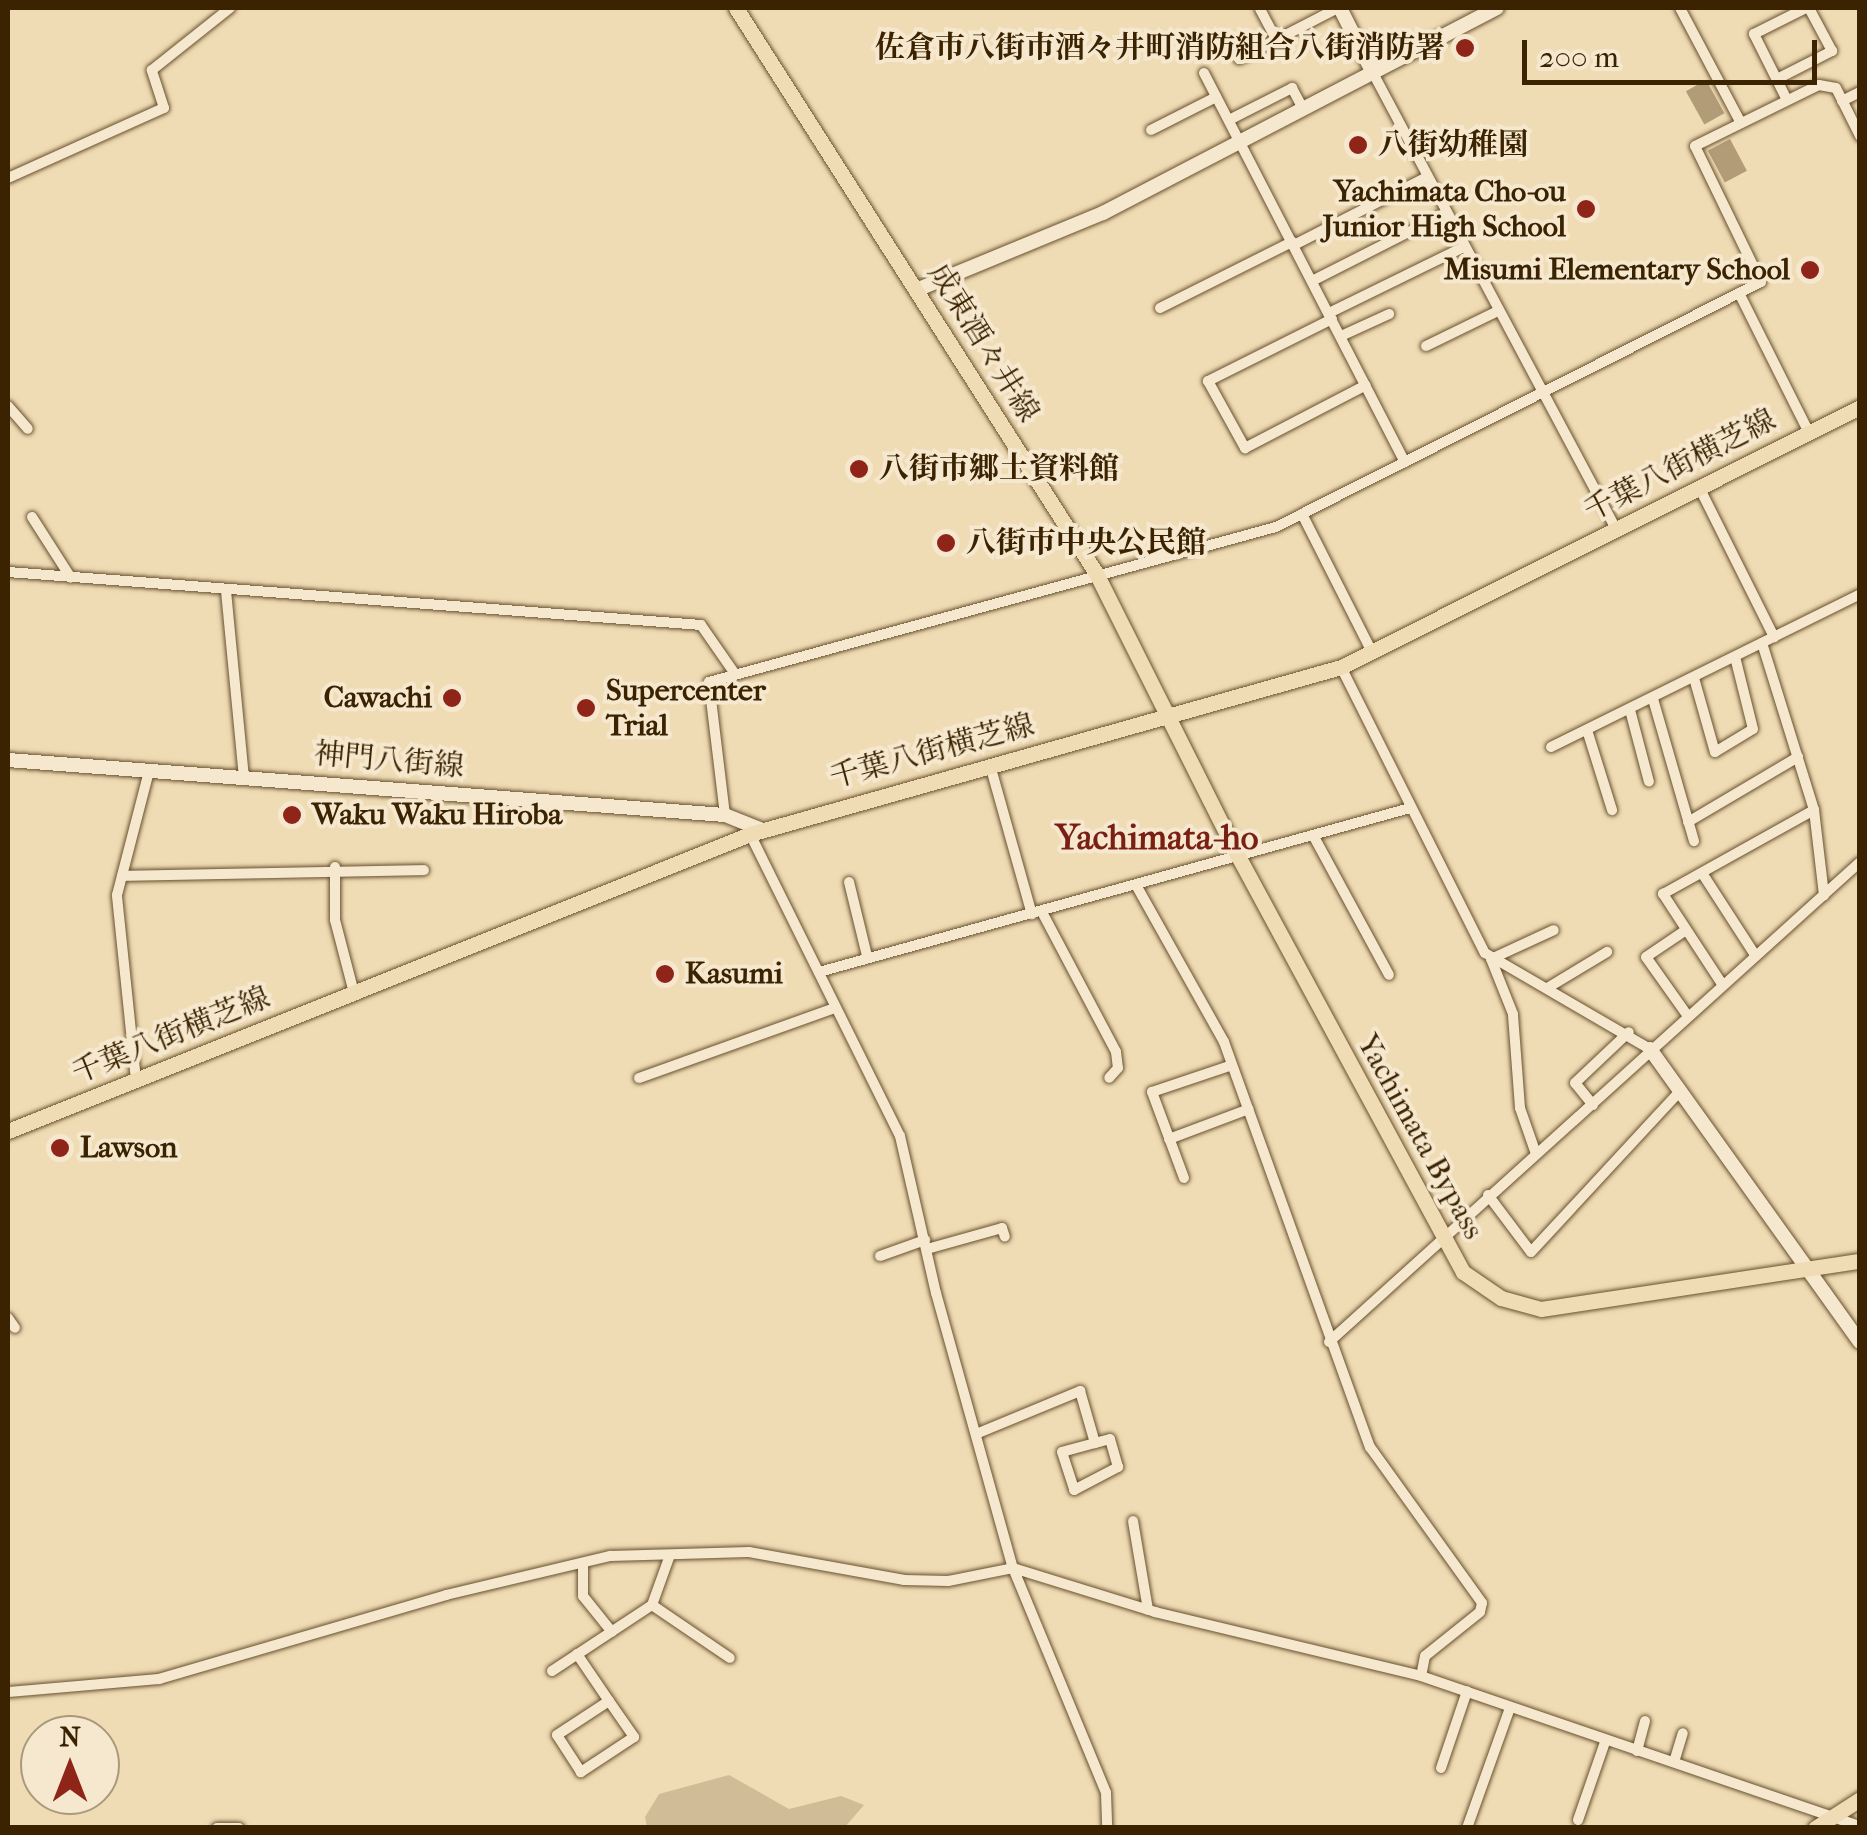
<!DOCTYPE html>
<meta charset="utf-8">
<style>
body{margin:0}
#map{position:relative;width:1867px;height:1835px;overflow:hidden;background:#efdbb4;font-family:"IM FELL French Canon","Noto Serif JP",serif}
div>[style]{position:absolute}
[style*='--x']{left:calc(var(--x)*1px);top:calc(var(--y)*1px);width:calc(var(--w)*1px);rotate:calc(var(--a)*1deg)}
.green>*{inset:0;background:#d0bc96}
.water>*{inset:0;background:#b29c77;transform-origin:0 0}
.roads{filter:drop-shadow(0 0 2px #68512e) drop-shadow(0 0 2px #68512e)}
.street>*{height:10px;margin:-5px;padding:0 5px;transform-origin:5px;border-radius:5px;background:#f5e8ce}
.secondary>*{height:14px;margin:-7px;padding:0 7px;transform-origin:7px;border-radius:7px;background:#f5e8ce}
.primary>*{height:15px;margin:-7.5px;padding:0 7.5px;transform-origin:7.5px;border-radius:7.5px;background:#efdbb4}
.dots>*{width:28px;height:28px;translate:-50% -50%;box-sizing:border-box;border:5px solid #f5e8ce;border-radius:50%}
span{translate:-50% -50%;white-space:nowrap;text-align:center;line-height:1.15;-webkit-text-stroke:8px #f5e8ce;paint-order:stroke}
.poi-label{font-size:30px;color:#3b2301;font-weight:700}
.right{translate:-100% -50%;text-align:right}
.left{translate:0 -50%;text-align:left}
.street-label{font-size:30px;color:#3b2301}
.quarter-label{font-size:35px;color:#7a1f14;font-weight:700}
.frame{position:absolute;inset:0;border:10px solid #3b2301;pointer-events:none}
.north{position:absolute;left:20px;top:1715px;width:100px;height:100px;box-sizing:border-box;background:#f5e8ce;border:2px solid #ab997c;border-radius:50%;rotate:0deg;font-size:28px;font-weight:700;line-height:40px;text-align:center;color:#3b2301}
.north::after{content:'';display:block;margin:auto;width:35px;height:45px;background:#8f2418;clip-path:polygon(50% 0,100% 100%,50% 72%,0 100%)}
.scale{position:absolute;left:1522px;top:40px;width:295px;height:45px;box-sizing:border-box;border:5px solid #3b2301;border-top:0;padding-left:12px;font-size:30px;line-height:35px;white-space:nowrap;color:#3b2301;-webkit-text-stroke:8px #f5e8ce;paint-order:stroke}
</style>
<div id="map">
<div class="green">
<i style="clip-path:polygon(729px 1775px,789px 1809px,841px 1796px,864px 1805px,845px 1827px,647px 1827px,645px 1817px,659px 1794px)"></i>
</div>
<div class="water">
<i style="left:1706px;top:80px;width:38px;height:23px;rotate:61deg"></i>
<i style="left:1730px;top:139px;width:36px;height:25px;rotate:62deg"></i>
</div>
<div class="roads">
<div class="street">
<i style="--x:1680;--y:8;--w:130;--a:62.1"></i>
<i style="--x:1260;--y:9;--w:34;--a:62"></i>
<i style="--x:1239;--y:59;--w:111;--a:-27.3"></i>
<i style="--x:1204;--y:73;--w:438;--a:62.7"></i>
<i style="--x:1373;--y:73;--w:517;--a:61.95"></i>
<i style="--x:1777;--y:79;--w:62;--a:-27"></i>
<i style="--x:1832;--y:51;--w:49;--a:-118.1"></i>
<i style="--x:1787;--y:100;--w:74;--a:-116.6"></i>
<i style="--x:1754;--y:34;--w:58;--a:-26.6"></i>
<i style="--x:1842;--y:101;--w:20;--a:-27"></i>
<i style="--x:1229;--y:120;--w:71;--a:-26.9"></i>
<i style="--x:1292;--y:88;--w:24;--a:62"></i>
<i style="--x:1151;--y:130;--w:73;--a:-26.9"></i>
<i style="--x:8;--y:178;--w:171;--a:-24.2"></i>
<i style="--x:164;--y:108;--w:40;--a:-108"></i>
<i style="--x:152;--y:70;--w:100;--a:-38.5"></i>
<i style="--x:1294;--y:245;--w:149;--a:-27.1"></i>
<i style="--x:1312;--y:281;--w:150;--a:-26.9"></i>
<i style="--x:1739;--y:293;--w:157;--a:63.4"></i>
<i style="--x:1160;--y:308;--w:148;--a:-26.6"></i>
<i style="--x:1329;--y:313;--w:150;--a:-26.1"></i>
<i style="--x:1332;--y:319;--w:139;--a:153.4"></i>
<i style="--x:1208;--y:381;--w:77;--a:61.1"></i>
<i style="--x:1245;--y:448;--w:136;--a:-27.5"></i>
<i style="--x:1341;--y:336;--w:53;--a:-24.6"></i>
<i style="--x:1426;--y:346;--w:80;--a:-25.9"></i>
<i style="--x:8;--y:406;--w:30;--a:49"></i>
<i style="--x:1699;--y:487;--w:168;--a:63.4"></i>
<i style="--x:1302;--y:514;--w:155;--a:63.1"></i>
<i style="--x:32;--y:517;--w:72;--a:57.4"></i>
<i style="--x:8;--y:572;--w:695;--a:4.37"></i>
<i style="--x:701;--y:625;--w:60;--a:55.2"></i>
<i style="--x:226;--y:591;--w:187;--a:84.5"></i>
<i style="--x:1762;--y:643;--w:175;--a:72.7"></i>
<i style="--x:1814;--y:810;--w:86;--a:83.3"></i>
<i style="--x:1341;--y:667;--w:320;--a:63.3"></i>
<i style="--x:1485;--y:953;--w:191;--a:30.2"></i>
<i style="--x:1694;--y:678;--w:77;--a:74.2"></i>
<i style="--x:1715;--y:752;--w:44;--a:-31.2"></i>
<i style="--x:1753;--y:729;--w:74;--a:-104"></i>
<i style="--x:1653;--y:699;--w:148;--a:73.9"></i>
<i style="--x:1630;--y:710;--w:74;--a:75.2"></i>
<i style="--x:1587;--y:730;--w:84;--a:72.6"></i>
<i style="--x:1551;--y:747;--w:345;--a:-26.3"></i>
<i style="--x:990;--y:765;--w:155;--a:74.3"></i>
<i style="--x:725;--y:815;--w:134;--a:-96.9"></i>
<i style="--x:709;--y:682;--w:588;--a:-15.29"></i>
<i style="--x:1276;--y:527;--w:543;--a:-26.8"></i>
<i style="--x:1761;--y:282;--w:151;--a:-115.9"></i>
<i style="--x:1695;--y:146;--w:138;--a:-26.2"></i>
<i style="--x:1819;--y:85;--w:17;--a:10"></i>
<i style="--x:1836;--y:88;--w:54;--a:63.4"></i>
<i style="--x:1688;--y:822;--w:128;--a:-30.6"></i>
<i style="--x:750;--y:834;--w:337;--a:63.6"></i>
<i style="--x:900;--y:1136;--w:161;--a:77.1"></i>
<i style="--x:936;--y:1293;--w:286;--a:74.4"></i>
<i style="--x:1013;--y:1568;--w:243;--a:67.5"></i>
<i style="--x:1106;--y:1793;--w:35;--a:88"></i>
<i style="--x:1313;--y:835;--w:159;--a:61.5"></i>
<i style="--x:335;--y:867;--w:53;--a:90"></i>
<i style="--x:335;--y:920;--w:75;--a:75.4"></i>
<i style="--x:1702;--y:873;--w:98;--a:57.1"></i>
<i style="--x:122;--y:876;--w:302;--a:-1.1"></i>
<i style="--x:849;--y:882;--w:76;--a:76.3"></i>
<i style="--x:1136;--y:885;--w:180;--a:60.7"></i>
<i style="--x:1224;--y:1042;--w:431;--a:70.2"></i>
<i style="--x:1370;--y:1447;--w:192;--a:54.3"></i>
<i style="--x:1482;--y:1603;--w:9;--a:103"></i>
<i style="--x:1480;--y:1612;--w:70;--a:141.3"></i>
<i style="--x:1425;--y:1656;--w:20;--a:101"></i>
<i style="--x:1042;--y:912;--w:158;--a:62.1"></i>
<i style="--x:1116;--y:1052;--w:16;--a:83"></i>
<i style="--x:1118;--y:1068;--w:13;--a:132"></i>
<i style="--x:1686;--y:930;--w:48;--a:146"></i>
<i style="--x:1646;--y:957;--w:71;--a:54.7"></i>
<i style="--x:819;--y:972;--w:613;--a:-15.51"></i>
<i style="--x:1722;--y:984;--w:108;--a:-123.2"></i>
<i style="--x:1663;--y:894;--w:173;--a:-29.1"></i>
<i style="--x:1549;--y:987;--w:68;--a:-31.1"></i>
<i style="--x:639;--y:1078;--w:208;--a:-19.7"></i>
<i style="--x:136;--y:1080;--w:186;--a:-95.9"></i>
<i style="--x:117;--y:895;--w:128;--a:-75.5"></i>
<i style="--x:1593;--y:1105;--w:28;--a:-129"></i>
<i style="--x:1575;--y:1083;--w:74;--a:-43.4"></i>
<i style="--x:1169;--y:1139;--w:85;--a:-20.6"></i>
<i style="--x:1535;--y:1151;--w:46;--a:-109.2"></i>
<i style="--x:1520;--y:1108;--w:94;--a:-94.3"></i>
<i style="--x:1513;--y:1014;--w:59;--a:-111.8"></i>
<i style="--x:1491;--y:959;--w:69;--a:-24.7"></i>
<i style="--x:1184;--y:1178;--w:92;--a:-110.4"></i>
<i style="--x:1152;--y:1092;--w:84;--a:-18.6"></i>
<i style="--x:1488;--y:1195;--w:71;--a:53"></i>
<i style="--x:1531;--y:1252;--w:217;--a:-47.2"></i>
<i style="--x:927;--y:1249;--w:78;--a:-15.6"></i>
<i style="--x:1002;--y:1228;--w:9;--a:72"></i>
<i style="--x:880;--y:1256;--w:48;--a:-19.6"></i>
<i style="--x:8;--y:1318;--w:12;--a:55"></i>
<i style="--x:1329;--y:1342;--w:716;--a:-42.11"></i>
<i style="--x:976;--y:1434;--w:113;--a:-22.5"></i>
<i style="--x:1080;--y:1391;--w:54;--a:73.9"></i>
<i style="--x:1095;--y:1443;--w:34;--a:165"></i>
<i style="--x:1062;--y:1452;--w:40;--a:72"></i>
<i style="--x:1074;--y:1490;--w:50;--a:-27.6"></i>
<i style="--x:1118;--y:1467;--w:29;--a:-106"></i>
<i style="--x:1110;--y:1439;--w:16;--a:165"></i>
<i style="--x:1133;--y:1521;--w:90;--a:80.4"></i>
<i style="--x:583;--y:1563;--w:33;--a:90"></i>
<i style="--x:583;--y:1596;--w:46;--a:51.1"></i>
<i style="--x:652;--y:1605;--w:94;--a:34.2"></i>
<i style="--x:577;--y:1654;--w:57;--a:55.8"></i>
<i style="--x:609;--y:1701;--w:44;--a:55.2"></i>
<i style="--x:634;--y:1737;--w:64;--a:146.6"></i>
<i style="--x:581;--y:1772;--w:44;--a:-123"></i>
<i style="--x:557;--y:1735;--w:62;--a:-33.2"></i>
<i style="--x:552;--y:1671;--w:120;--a:-33.4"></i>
<i style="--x:652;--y:1605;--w:53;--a:-70.2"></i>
<i style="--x:8;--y:1692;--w:152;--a:-4.9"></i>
<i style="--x:159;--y:1679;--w:299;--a:-16.3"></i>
<i style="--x:446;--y:1595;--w:169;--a:-13.4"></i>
<i style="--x:610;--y:1556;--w:139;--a:-1.6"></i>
<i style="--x:749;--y:1552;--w:158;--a:10.2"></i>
<i style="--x:904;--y:1580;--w:44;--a:1.3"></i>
<i style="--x:948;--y:1581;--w:66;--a:-11.3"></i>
<i style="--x:1013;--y:1568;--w:149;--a:17.2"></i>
<i style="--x:1155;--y:1612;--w:274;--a:13.5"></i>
<i style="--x:1421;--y:1676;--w:464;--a:18.9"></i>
<i style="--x:1637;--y:1751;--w:31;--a:-75"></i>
<i style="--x:1674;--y:1762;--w:30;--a:-73"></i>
<i style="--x:1441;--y:1768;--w:81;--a:-71.3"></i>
<i style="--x:1578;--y:1820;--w:83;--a:-70.9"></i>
<i style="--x:217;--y:1828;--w:22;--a:0"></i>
<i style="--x:1467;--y:1828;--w:127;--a:-70.3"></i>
</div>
<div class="secondary">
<i style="--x:1340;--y:8;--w:73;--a:63.1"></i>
<i style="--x:916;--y:290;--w:202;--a:-22.4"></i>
<i style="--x:1103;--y:213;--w:444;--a:-27.5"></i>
<i style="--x:8;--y:760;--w:719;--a:4.39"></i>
<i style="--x:725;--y:815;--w:40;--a:22"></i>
<i style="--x:1650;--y:1049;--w:360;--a:54.4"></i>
</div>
<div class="primary">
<i style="--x:736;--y:8;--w:670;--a:57.5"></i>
<i style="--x:1096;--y:573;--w:317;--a:63.4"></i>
<i style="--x:1238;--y:856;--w:473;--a:61.6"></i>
<i style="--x:1463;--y:1272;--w:46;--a:34.4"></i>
<i style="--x:1501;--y:1298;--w:41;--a:15.4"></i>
<i style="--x:1541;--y:1309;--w:323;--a:-8.6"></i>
<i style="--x:8;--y:1131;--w:799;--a:-21.81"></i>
<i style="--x:750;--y:834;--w:614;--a:-15.78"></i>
<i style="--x:1341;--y:667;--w:580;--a:-26.61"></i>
<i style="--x:1815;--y:1828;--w:54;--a:-32.8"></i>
</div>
</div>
<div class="dots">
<i style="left:1465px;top:48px;background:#8f2418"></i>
<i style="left:1358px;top:145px;background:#8f2418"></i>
<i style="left:1586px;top:209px;background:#8f2418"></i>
<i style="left:1810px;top:270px;background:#8f2418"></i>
<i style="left:859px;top:469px;background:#8f2418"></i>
<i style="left:946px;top:543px;background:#8f2418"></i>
<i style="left:452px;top:698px;background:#8f2418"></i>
<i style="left:586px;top:708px;background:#8f2418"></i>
<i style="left:292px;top:815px;background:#8f2418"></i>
<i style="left:665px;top:974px;background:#8f2418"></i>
<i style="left:60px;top:1148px;background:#8f2418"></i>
</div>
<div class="poi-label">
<span class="right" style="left:1445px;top:48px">佐倉市八街市酒々井町消防組合八街消防署</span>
<span class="left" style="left:1378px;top:145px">八街幼稚園</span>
<span class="right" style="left:1566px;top:209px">Yachimata Cho-ou<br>Junior High School</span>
<span class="right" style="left:1790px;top:270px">Misumi Elementary School</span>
<span class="left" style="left:879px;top:469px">八街市郷土資料館</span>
<span class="left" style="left:966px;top:543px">八街市中央公民館</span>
<span class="left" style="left:606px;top:708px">Supercenter<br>Trial</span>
<span class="right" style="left:432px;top:698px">Cawachi</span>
<span class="left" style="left:312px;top:815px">Waku Waku Hiroba</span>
<span class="left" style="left:685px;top:974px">Kasumi</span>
<span class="left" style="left:80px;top:1148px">Lawson</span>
</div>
<div class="street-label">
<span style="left:983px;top:343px;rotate:58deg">成東酒々井線</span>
<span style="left:1680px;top:466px;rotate:-27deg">千葉八街横芝線</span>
<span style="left:932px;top:752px;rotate:-15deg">千葉八街横芝線</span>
<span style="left:389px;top:761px;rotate:5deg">神門八街線</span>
<span style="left:171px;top:1036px;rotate:-22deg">千葉八街横芝線</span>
<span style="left:1420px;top:1137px;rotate:61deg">Yachimata Bypass</span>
</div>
<div class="quarter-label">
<span style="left:1157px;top:838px">Yachimata-ho</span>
</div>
<div class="frame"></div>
<div class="north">N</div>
<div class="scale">200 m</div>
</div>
